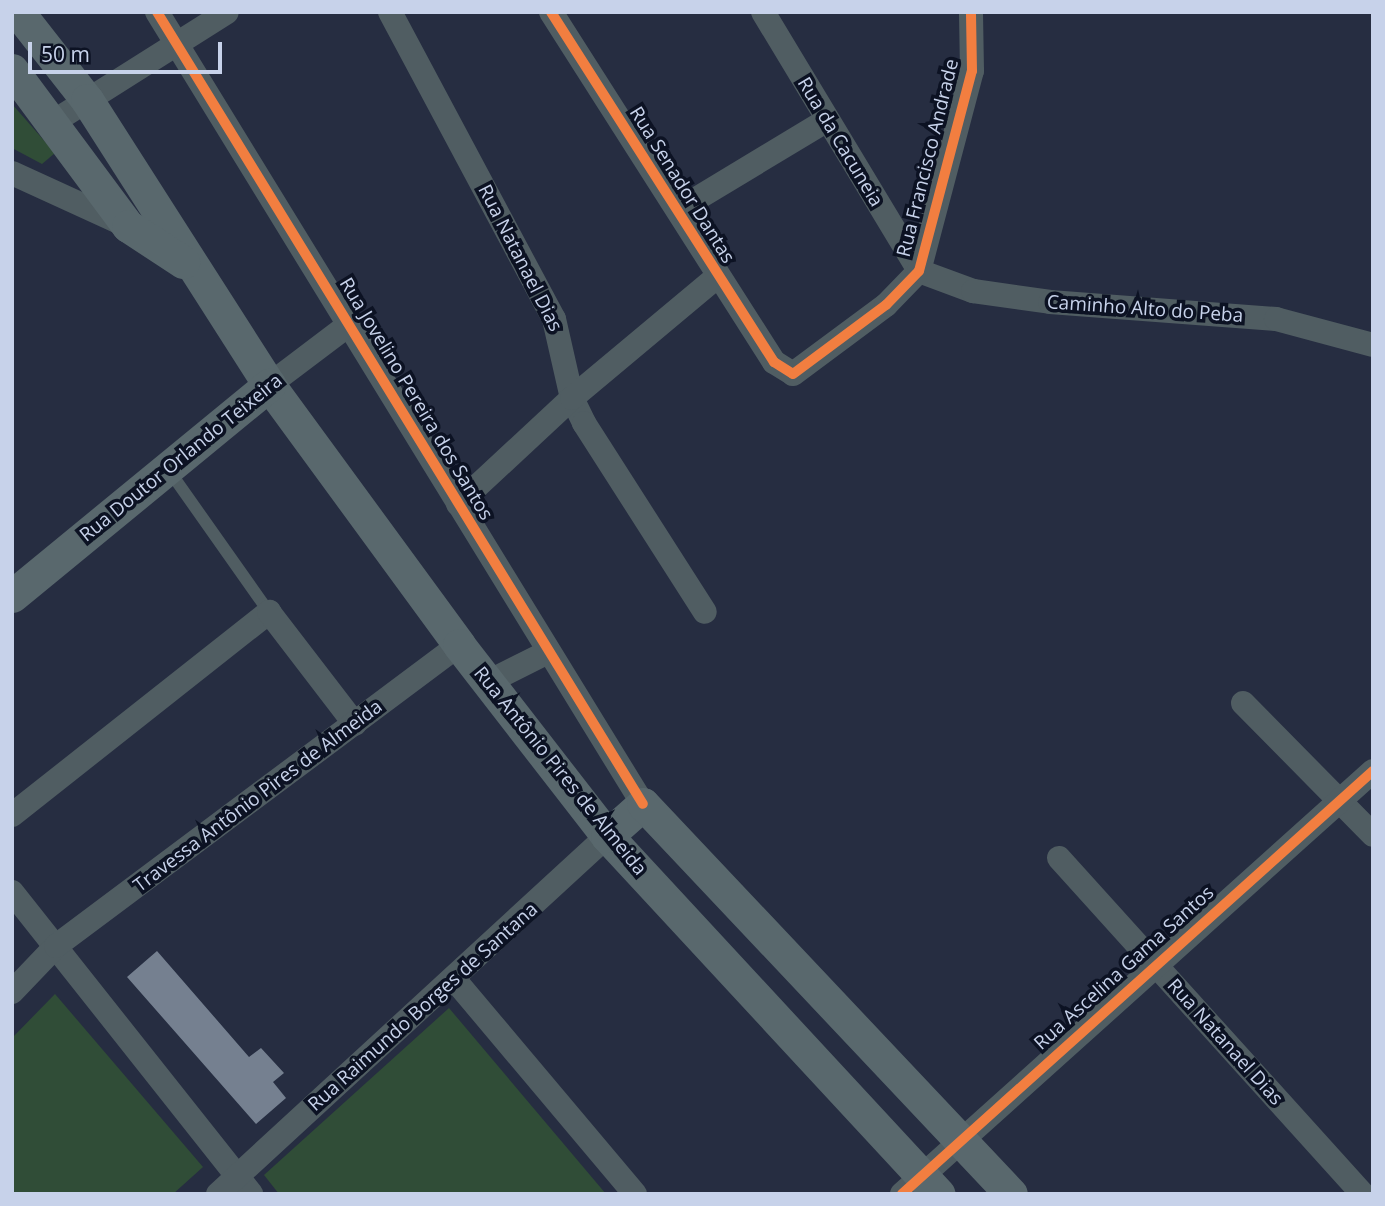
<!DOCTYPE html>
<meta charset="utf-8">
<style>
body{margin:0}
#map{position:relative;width:1385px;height:1206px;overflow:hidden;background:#262d41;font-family:"Open Sans",sans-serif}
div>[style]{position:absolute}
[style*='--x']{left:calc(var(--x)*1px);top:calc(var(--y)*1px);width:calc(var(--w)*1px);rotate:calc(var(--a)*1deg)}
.green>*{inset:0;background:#304d37}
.building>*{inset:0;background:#758090}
.service>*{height:12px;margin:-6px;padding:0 6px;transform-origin:6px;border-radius:6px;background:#505d62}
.minor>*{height:24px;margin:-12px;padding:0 12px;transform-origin:12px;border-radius:12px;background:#505d62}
.secondary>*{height:33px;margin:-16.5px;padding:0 16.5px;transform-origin:16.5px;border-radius:16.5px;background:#59686d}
.cycleway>*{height:10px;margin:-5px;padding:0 5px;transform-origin:5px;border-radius:5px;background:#f27e40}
span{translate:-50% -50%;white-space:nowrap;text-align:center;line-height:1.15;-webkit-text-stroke:7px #0c1223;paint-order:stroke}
.street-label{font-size:19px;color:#c7d2ea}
.frame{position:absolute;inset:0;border:14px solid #c7d2ea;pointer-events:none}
.scale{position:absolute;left:28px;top:42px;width:194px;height:32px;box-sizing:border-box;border:4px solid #c7d2ea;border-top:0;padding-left:9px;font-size:21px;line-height:24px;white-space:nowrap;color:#c7d2ea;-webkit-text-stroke:5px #0c1223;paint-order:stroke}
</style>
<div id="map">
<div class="green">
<i style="clip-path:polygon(12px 104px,55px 153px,42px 164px,12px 148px)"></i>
<i style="clip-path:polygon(55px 994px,203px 1167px,173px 1194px,12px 1194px,12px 1038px)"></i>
<i style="clip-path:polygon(449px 1008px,606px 1194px,279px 1194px,264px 1175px)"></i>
</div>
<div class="building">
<i style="clip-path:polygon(157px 951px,249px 1057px,261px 1048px,284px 1073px,273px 1082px,286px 1098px,256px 1124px,127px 977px)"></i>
</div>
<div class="service">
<i style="--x:168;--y:469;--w:175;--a:54.8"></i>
</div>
<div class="minor">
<i style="--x:157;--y:12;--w:929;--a:58.47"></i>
<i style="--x:390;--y:12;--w:348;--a:61.9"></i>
<i style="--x:554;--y:319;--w:81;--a:77.2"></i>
<i style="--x:572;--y:398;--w:28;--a:64"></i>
<i style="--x:584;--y:423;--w:224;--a:57.4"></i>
<i style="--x:551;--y:12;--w:415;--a:57.5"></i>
<i style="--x:774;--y:362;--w:22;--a:32"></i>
<i style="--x:793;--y:374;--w:116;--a:-36.6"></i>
<i style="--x:886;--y:305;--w:47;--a:-45.9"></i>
<i style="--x:919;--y:271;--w:207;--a:-75.2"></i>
<i style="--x:972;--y:71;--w:59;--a:-91"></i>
<i style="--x:763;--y:12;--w:302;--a:58.9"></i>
<i style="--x:50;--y:124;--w:209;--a:-32.3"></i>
<i style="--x:12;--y:173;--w:128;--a:24.6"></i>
<i style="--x:678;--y:210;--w:174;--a:-31.1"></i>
<i style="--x:919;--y:271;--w:58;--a:20.3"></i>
<i style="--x:973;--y:291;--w:78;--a:8.1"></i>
<i style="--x:1050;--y:302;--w:227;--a:4.3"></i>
<i style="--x:1276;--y:319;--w:100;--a:15"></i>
<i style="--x:269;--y:385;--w:103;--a:-37.1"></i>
<i style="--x:458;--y:504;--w:156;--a:-42.9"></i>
<i style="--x:572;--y:398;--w:190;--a:-39.9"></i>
<i style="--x:488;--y:682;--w:67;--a:-26.6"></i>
<i style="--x:1243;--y:703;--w:185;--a:45.4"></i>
<i style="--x:12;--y:815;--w:328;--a:-38.3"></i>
<i style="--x:269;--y:612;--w:141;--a:52.5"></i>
<i style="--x:1059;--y:858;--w:453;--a:47.9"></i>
<i style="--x:12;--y:892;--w:385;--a:51.6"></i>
<i style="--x:454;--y:979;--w:281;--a:49.9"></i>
<i style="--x:12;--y:992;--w:64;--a:-46.3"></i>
<i style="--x:56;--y:946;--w:503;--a:-36.76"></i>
<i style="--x:218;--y:1194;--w:529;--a:-42.62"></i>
<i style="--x:902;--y:1194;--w:633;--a:-41.93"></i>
</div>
<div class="secondary">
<i style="--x:18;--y:12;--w:112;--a:51.9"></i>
<i style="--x:87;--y:100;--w:338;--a:57.4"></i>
<i style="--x:269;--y:385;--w:322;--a:53.8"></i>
<i style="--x:459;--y:645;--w:242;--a:52.2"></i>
<i style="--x:607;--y:836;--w:488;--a:47.2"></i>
<i style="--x:12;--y:70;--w:194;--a:53.4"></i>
<i style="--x:128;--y:226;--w:66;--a:33.2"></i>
<i style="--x:12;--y:596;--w:333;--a:-39.4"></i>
<i style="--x:607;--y:836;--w:48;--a:-41.6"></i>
<i style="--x:643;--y:804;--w:536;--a:46.66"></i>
</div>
<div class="cycleway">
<i style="--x:157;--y:12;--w:929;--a:58.47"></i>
<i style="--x:551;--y:12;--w:415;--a:57.5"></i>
<i style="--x:774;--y:362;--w:22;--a:32"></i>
<i style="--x:793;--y:374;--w:116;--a:-36.6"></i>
<i style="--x:886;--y:305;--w:47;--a:-45.9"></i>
<i style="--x:919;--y:271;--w:207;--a:-75.2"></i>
<i style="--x:972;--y:71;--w:59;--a:-91"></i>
<i style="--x:902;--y:1194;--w:633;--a:-41.93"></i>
</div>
<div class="street-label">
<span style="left:840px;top:142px;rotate:59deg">Rua da Cacuneia</span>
<span style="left:928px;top:158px;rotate:-76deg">Rua Francisco Andrade</span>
<span style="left:682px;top:185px;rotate:58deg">Rua Senador Dantas</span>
<span style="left:520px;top:258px;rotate:63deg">Rua Natanael Dias</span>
<span style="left:1145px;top:309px;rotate:4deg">Caminho Alto do Peba</span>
<span style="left:416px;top:399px;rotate:59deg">Rua Jovelino Pereira dos Santos</span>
<span style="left:181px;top:458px;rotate:-39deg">Rua Doutor Orlando Teixeira</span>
<span style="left:560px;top:771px;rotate:51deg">Rua Antônio Pires de Almeida</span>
<span style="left:258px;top:796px;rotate:-37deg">Travessa Antônio Pires de Almeida</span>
<span style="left:1124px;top:968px;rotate:-42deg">Rua Ascelina Gama Santos</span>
<span style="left:423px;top:1007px;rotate:-42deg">Rua Raimundo Borges de Santana</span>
<span style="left:1225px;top:1042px;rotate:48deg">Rua Natanael Dias</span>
</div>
<div class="frame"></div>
<div class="scale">50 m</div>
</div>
